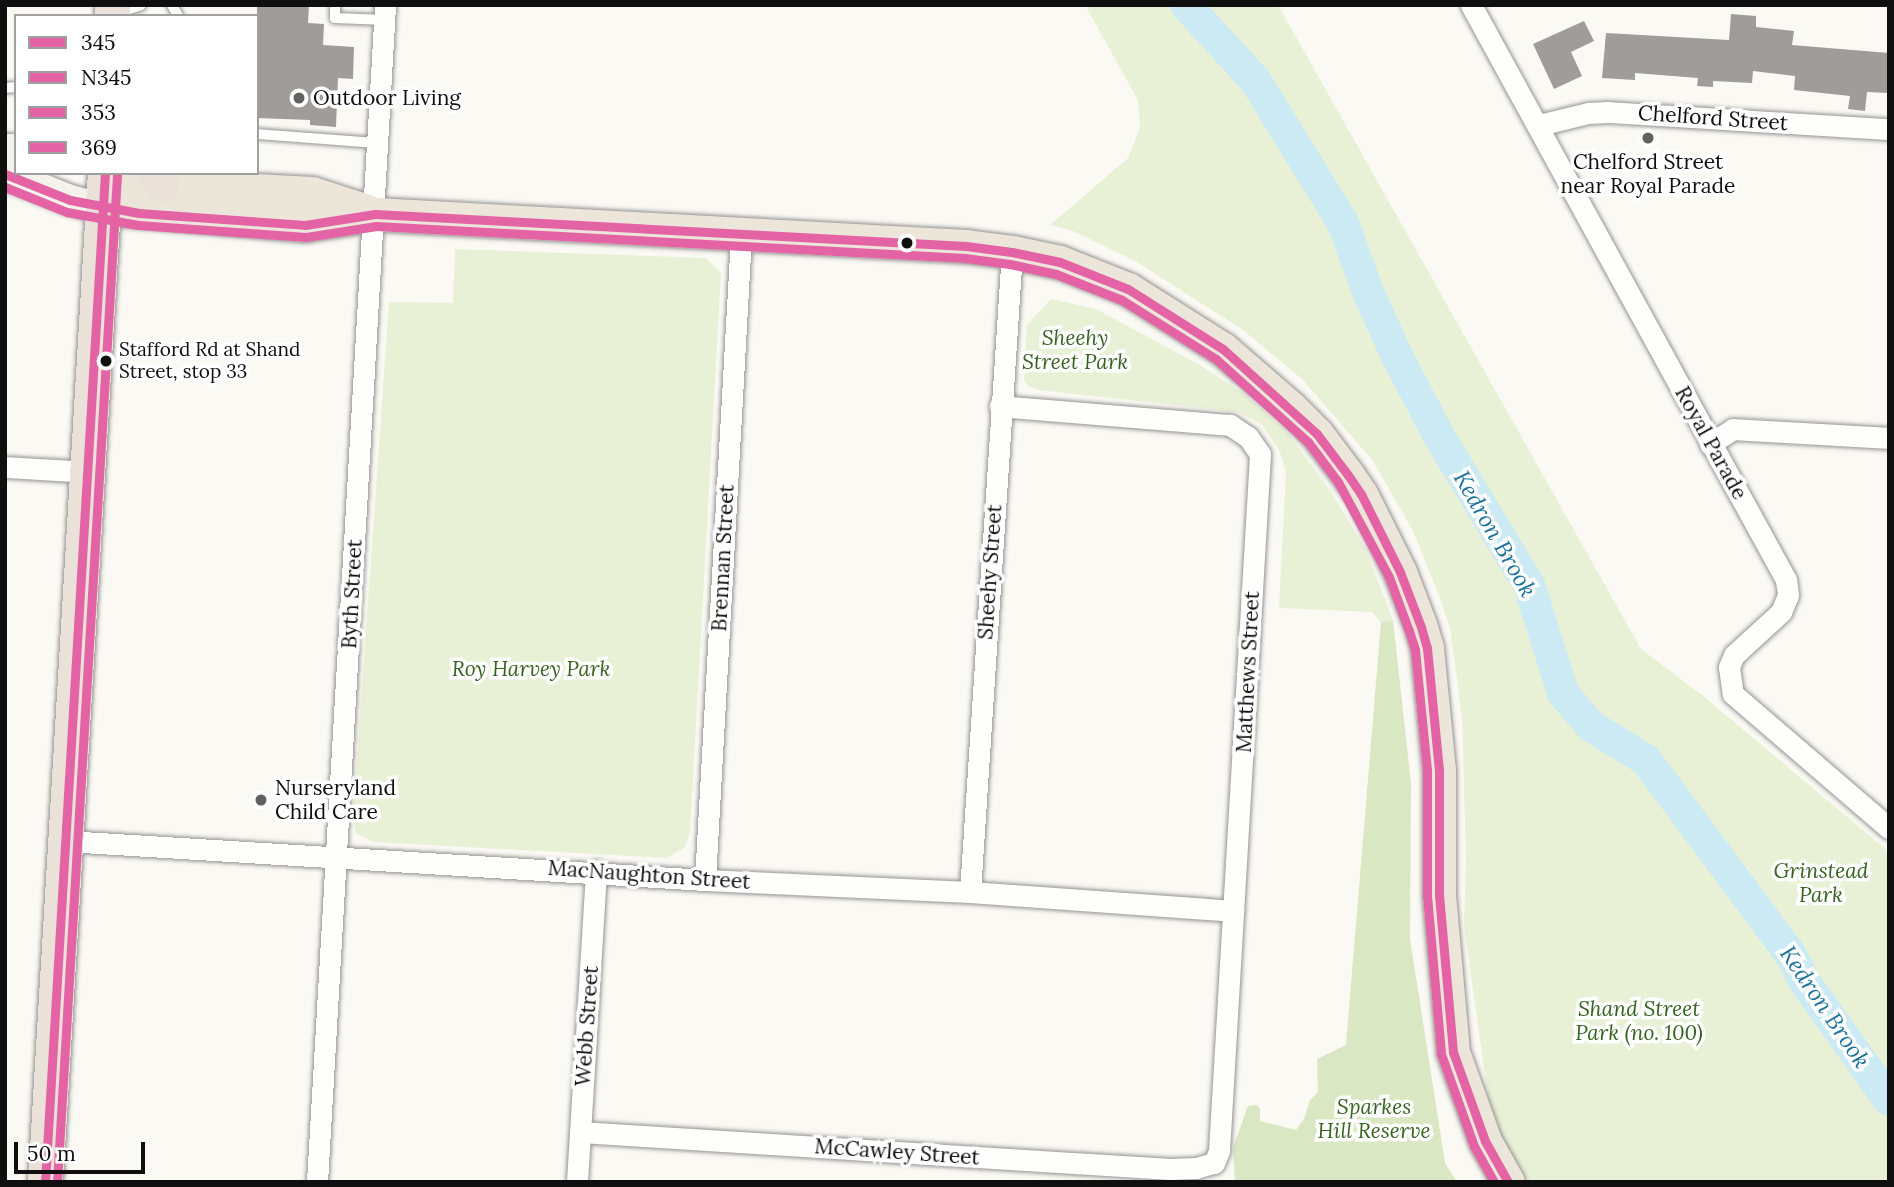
<!DOCTYPE html>
<style>
body{margin:0}
#map{position:relative;width:1894px;height:1187px;overflow:hidden;background:#fbf9f4;font-family:Lora,serif}
div>[style]{position:absolute}
[style*='--x']{left:calc(var(--x)*1px);top:calc(var(--y)*1px);width:calc(var(--w)*1px);rotate:calc(var(--a)*1deg)}
.green>*{inset:0;background:#e8f0d5}
.forest>*{inset:0;background:#d9e7c3}
.river>*{height:32px;margin:-16px;padding:0 16px;transform-origin:16px;border-radius:16px;background:#cceaf4}
.building>*{inset:0;background:#9f9c99}
.roads{filter:drop-shadow(0 0 2px #959492) drop-shadow(0 0 2px #959492)}
.service>*{height:10px;margin:-5px;padding:0 5px;transform-origin:5px;border-radius:5px;background:#fefefd}
.minor>*{height:21px;margin:-10.5px;padding:0 10.5px;transform-origin:10.5px;border-radius:10.5px;background:#fefefd}
.secondary>*{height:30px;margin:-15px;padding:0 15px;transform-origin:15px;border-radius:15px;background:#f4f2eb}
.primary>*{height:33px;margin:-16.5px;padding:0 16.5px;transform-origin:16.5px;border-radius:16.5px;background:#ece5da}
.trunk>*{height:35px;margin:-17.5px;padding:0 17.5px;transform-origin:17.5px;border-radius:17.5px;background:#eae2d8}
.bus-1>*{height:9px;margin:-4.5px;padding:0 4.5px;transform-origin:4.5px;border-radius:4.5px;background:#e463a4}
.bus-2>*{height:9px;margin:-4.5px;padding:0 4.5px;transform-origin:4.5px;border-radius:4.5px;background:#e463a4}
.bus-3>*{height:9px;margin:-4.5px;padding:0 4.5px;transform-origin:4.5px;border-radius:4.5px;background:#e463a4}
.bus-4>*{height:9px;margin:-4.5px;padding:0 4.5px;transform-origin:4.5px;border-radius:4.5px;background:#e463a4}
.dots>*{width:19px;height:19px;translate:-50% -50%;box-sizing:border-box;border:4px solid #fff;border-radius:50%}
span{translate:-50% -50%;white-space:nowrap;text-align:center;line-height:1.15;-webkit-text-stroke:7px #fff;paint-order:stroke}
.bus-label{font-size:19px;color:#0f0f0f}
.left{translate:0 -50%;text-align:left}
.poi-label{font-size:21px;color:#0f0f0f}
.street-label{font-size:21px;color:#0f0f0f}
.park-label{font-size:21px;color:#376421;font-style:italic}
.water-label{font-size:23px;color:#1c739c;font-style:italic}
.frame{position:absolute;inset:0;border:7px solid #0f0f0f;pointer-events:none}
.legend{position:absolute;left:14px;top:14px;width:245px;height:161px;box-sizing:border-box;background:#fff;border:2px solid #9f9f9f;margin:0;padding:9px 12px;list-style:none;font-size:21px;color:#0f0f0f}
.legend li{display:flex;align-items:center;gap:14px;height:35px}
.legend b{width:35px;border:2px solid #9f9f9f}
.scale{position:absolute;left:14px;top:1142px;width:131px;height:32px;box-sizing:border-box;border:4px solid #0f0f0f;border-top:0;padding-left:9px;font-size:21px;line-height:24px;white-space:nowrap;color:#0f0f0f;-webkit-text-stroke:5px #fff;paint-order:stroke}
</style>
<div id="map">
<div class="green">
<i style="clip-path:polygon(1085px 5px,1278px 5px,1641px 649px,1702px 695px,1889px 852px,1889px 1182px,1530px 1182px,1493px 1132px,1464px 926px,1466px 859px,1462px 717px,1450px 628px,1441px 601px,1413px 531px,1373px 461px,1303px 380px,1243px 330px,1137px 262px,1073px 231px,1050px 225px,1128px 158px,1140px 128px,1138px 100px)"></i>
<i style="clip-path:polygon(455px 249px,706px 258px,721px 273px,690px 833px,685px 847px,667px 858px,374px 842px,356px 833px,353px 817px,389px 302px,453px 303px)"></i>
<i style="clip-path:polygon(1051px 299px,1096px 309px,1198px 364px,1243px 393px,1285px 429px,1331px 492px,1365px 548px,1393px 620px,1381px 622px,1372px 612px,1279px 608px,1286px 472px,1279px 449px,1261px 424px,1238px 412px,1038px 390px,1028px 386px,1024px 380px,1027px 325px)"></i>
</div>
<div class="forest">
<i style="clip-path:polygon(1393px 620px,1411px 784px,1410px 939px,1445px 1163px,1457px 1182px,1235px 1182px,1233px 1148px,1248px 1106px,1257px 1105px,1260px 1109px,1260px 1121px,1296px 1130px,1304px 1119px,1310px 1100px,1318px 1092px,1317px 1059px,1346px 1045px,1381px 622px)"></i>
</div>
<div class="river">
<i style="--x:1186;--y:5;--w:102;--a:47.4"></i>
<i style="--x:1255;--y:80;--w:168;--a:58.4"></i>
<i style="--x:1343;--y:223;--w:73;--a:70.1"></i>
<i style="--x:1368;--y:292;--w:70;--a:65.6"></i>
<i style="--x:1397;--y:356;--w:93;--a:62.3"></i>
<i style="--x:1440;--y:438;--w:172;--a:58.8"></i>
<i style="--x:1529;--y:585;--w:113;--a:72.5"></i>
<i style="--x:1563;--y:693;--w:43;--a:49.7"></i>
<i style="--x:1591;--y:726;--w:65;--a:31.7"></i>
<i style="--x:1646;--y:760;--w:243;--a:53.4"></i>
<i style="--x:1791;--y:955;--w:30;--a:63"></i>
<i style="--x:1805;--y:982;--w:145;--a:54.6"></i>
</div>
<div class="building">
<i style="clip-path:polygon(257px 5px,309px 5px,308px 23px,324px 24px,323px 45px,354px 47px,353px 79px,338px 78px,336px 127px,310px 125px,310px 120px,257px 118px)"></i>
<i style="clip-path:polygon(1731px 14px,1756px 16px,1756px 27px,1794px 31px,1792px 45px,1889px 53px,1889px 93px,1867px 92px,1865px 111px,1848px 109px,1850px 96px,1794px 90px,1795px 76px,1753px 71px,1752px 83px,1713px 81px,1713px 87px,1697px 86px,1698px 78px,1635px 73px,1635px 80px,1602px 78px,1606px 33px,1729px 40px)"></i>
<i style="clip-path:polygon(1584px 21px,1594px 41px,1571px 52px,1582px 76px,1554px 89px,1533px 44px)"></i>
</div>
<div class="roads">
<div class="service">
<i style="--x:172;--y:5;--w:13;--a:61"></i>
<i style="--x:335;--y:5;--w:13;--a:90"></i>
<i style="--x:335;--y:18;--w:50;--a:2.3"></i>
<i style="--x:117;--y:13;--w:25;--a:-18"></i>
<i style="--x:5;--y:88;--w:11;--a:-5"></i>
<i style="--x:257;--y:134;--w:121;--a:4.3"></i>
</div>
<div class="minor">
<i style="--x:1471;--y:5;--w:656;--a:61.28"></i>
<i style="--x:1786;--y:580;--w:15;--a:82"></i>
<i style="--x:1788;--y:595;--w:18;--a:112"></i>
<i style="--x:1781;--y:612;--w:64;--a:137.5"></i>
<i style="--x:1734;--y:655;--w:13;--a:113"></i>
<i style="--x:1729;--y:667;--w:27;--a:82"></i>
<i style="--x:1733;--y:694;--w:206;--a:40.7"></i>
<i style="--x:1539;--y:125;--w:50;--a:-13.8"></i>
<i style="--x:1588;--y:113;--w:20;--a:-3"></i>
<i style="--x:1608;--y:112;--w:282;--a:3.5"></i>
<i style="--x:1710;--y:444;--w:27;--a:-33"></i>
<i style="--x:1733;--y:429;--w:156;--a:3.3"></i>
<i style="--x:5;--y:467;--w:83;--a:3.4"></i>
<i style="--x:66;--y:841;--w:640;--a:3.49"></i>
<i style="--x:705;--y:880;--w:265;--a:2.6"></i>
<i style="--x:970;--y:892;--w:264;--a:4.1"></i>
<i style="--x:705;--y:880;--w:645;--a:-86.8"></i>
<i style="--x:970;--y:892;--w:641;--a:-86.25"></i>
<i style="--x:580;--y:1132;--w:591;--a:3.59"></i>
<i style="--x:1170;--y:1169;--w:26;--a:-2"></i>
<i style="--x:1196;--y:1168;--w:19;--a:-16"></i>
<i style="--x:1214;--y:1163;--w:13;--a:-67"></i>
<i style="--x:1219;--y:1151;--w:698;--a:-86.63"></i>
<i style="--x:1260;--y:454;--w:21;--a:-125"></i>
<i style="--x:1248;--y:437;--w:22;--a:-146"></i>
<i style="--x:1230;--y:425;--w:231;--a:-175.3"></i>
<i style="--x:317;--y:1182;--w:1179;--a:-86.69"></i>
<i style="--x:577;--y:1182;--w:312;--a:-86.5"></i>
</div>
<div class="secondary">
<i style="--x:5;--y:149;--w:11;--a:0"></i>
<i style="--x:5;--y:174;--w:70;--a:21.8"></i>
<i style="--x:70;--y:200;--w:34;--a:14"></i>
</div>
<div class="primary">
<i style="--x:105;--y:175;--w:57;--a:10.1"></i>
<i style="--x:161;--y:185;--w:151;--a:3"></i>
<i style="--x:312;--y:193;--w:58;--a:18.1"></i>
<i style="--x:103;--y:208;--w:203;--a:4.8"></i>
<i style="--x:305;--y:225;--w:71;--a:-8.9"></i>
<i style="--x:375;--y:214;--w:592;--a:3.1"></i>
<i style="--x:966;--y:246;--w:46;--a:7.4"></i>
<i style="--x:1012;--y:252;--w:49;--a:11.8"></i>
<i style="--x:1060;--y:262;--w:73;--a:21.7"></i>
<i style="--x:1128;--y:289;--w:112;--a:32.3"></i>
<i style="--x:1223;--y:349;--w:90;--a:40.9"></i>
<i style="--x:1291;--y:408;--w:37;--a:45"></i>
<i style="--x:1317;--y:434;--w:51;--a:52.9"></i>
<i style="--x:1348;--y:475;--w:23;--a:56"></i>
<i style="--x:1361;--y:494;--w:87;--a:63.4"></i>
<i style="--x:1400;--y:572;--w:59;--a:69.1"></i>
<i style="--x:1421;--y:627;--w:22;--a:74"></i>
<i style="--x:1427;--y:648;--w:123;--a:84.4"></i>
<i style="--x:1439;--y:770;--w:125;--a:90"></i>
<i style="--x:1439;--y:895;--w:158;--a:84.9"></i>
<i style="--x:1453;--y:1052;--w:95;--a:70.2"></i>
<i style="--x:1485;--y:1141;--w:47;--a:60.7"></i>
</div>
<div class="trunk">
<i style="--x:112;--y:16;--w:11;--a:-90"></i>
<i style="--x:155;--y:173;--w:13;--a:63"></i>
<i style="--x:45;--y:1182;--w:1011;--a:-86.6"></i>
</div>
</div>
<div class="bus-1">
<i style="--x:5;--y:174;--w:70;--a:21.8"></i>
<i style="--x:70;--y:200;--w:70;--a:10.7"></i>
<i style="--x:139;--y:213;--w:166;--a:4.1"></i>
<i style="--x:305;--y:225;--w:71;--a:-8.9"></i>
<i style="--x:375;--y:214;--w:592;--a:3.1"></i>
<i style="--x:966;--y:246;--w:46;--a:7.4"></i>
<i style="--x:1012;--y:252;--w:49;--a:11.8"></i>
<i style="--x:1060;--y:262;--w:73;--a:21.7"></i>
<i style="--x:1128;--y:289;--w:112;--a:32.3"></i>
<i style="--x:1223;--y:349;--w:127;--a:42.1"></i>
<i style="--x:1317;--y:434;--w:51;--a:52.9"></i>
<i style="--x:1348;--y:475;--w:23;--a:56"></i>
<i style="--x:1361;--y:494;--w:87;--a:63.4"></i>
<i style="--x:1400;--y:572;--w:59;--a:69.1"></i>
<i style="--x:1421;--y:627;--w:22;--a:74"></i>
<i style="--x:1427;--y:648;--w:123;--a:84.4"></i>
<i style="--x:1439;--y:770;--w:125;--a:90"></i>
<i style="--x:1439;--y:895;--w:158;--a:84.9"></i>
<i style="--x:1453;--y:1052;--w:95;--a:70.2"></i>
<i style="--x:1485;--y:1141;--w:47;--a:60.7"></i>
</div>
<div class="bus-2">
<i style="--x:5;--y:187;--w:67;--a:22"></i>
<i style="--x:67;--y:212;--w:72;--a:10.4"></i>
<i style="--x:138;--y:225;--w:168;--a:4.1"></i>
<i style="--x:306;--y:237;--w:71;--a:-8.9"></i>
<i style="--x:376;--y:226;--w:590;--a:3.11"></i>
<i style="--x:965;--y:258;--w:45;--a:7.6"></i>
<i style="--x:1010;--y:264;--w:47;--a:12.3"></i>
<i style="--x:1056;--y:274;--w:71;--a:21.5"></i>
<i style="--x:1122;--y:300;--w:111;--a:32.1"></i>
<i style="--x:1216;--y:359;--w:124;--a:42.1"></i>
<i style="--x:1308;--y:442;--w:50;--a:53.1"></i>
<i style="--x:1338;--y:482;--w:108;--a:61.8"></i>
<i style="--x:1389;--y:577;--w:58;--a:69.7"></i>
<i style="--x:1409;--y:631;--w:20;--a:72"></i>
<i style="--x:1415;--y:650;--w:122;--a:84.3"></i>
<i style="--x:1427;--y:771;--w:125;--a:90"></i>
<i style="--x:1427;--y:896;--w:159;--a:84.9"></i>
<i style="--x:1441;--y:1054;--w:98;--a:70.3"></i>
<i style="--x:1474;--y:1146;--w:41;--a:60.9"></i>
</div>
<div class="bus-3">
<i style="--x:45;--y:1182;--w:1011;--a:-86.6"></i>
</div>
<div class="bus-4">
<i style="--x:57;--y:1182;--w:1010;--a:-86.59"></i>
</div>
<div class="dots">
<i style="left:299px;top:98px;background:#62615f"></i>
<i style="left:1648px;top:138px;background:#62615f"></i>
<i style="left:907px;top:243px;background:#0f0f0f"></i>
<i style="left:106px;top:361px;background:#0f0f0f"></i>
<i style="left:261px;top:800px;background:#62615f"></i>
</div>
<div class="bus-label">
<span class="left" style="left:119px;top:361px">Stafford Rd at Shand<br>Street, stop 33</span>
</div>
<div class="poi-label">
<span class="left" style="left:313px;top:98px">Outdoor Living</span>
<span style="left:1648px;top:174px">Chelford Street<br>near Royal Parade</span>
<span class="left" style="left:275px;top:800px">Nurseryland<br>Child Care</span>
</div>
<div class="street-label">
<span style="left:1713px;top:118px;rotate:4deg">Chelford Street</span>
<span style="left:1711px;top:443px;rotate:61deg">Royal Parade</span>
<span style="left:723px;top:558px;rotate:-87deg">Brennan Street</span>
<span style="left:990px;top:572px;rotate:-86deg">Sheehy Street</span>
<span style="left:352px;top:594px;rotate:-87deg">Byth Street</span>
<span style="left:1248px;top:672px;rotate:-87deg">Matthews Street</span>
<span style="left:649px;top:875px;rotate:4deg">MacNaughton Street</span>
<span style="left:587px;top:1026px;rotate:-86deg">Webb Street</span>
<span style="left:897px;top:1152px;rotate:4deg">McCawley Street</span>
</div>
<div class="park-label">
<span style="left:1075px;top:350px">Sheehy<br>Street Park</span>
<span style="left:531px;top:669px">Roy Harvey Park</span>
<span style="left:1821px;top:883px">Grinstead<br>Park</span>
<span style="left:1639px;top:1021px">Shand Street<br>Park (no. 100)</span>
<span style="left:1374px;top:1119px">Sparkes<br>Hill Reserve</span>
</div>
<div class="water-label">
<span style="left:1495px;top:534px;rotate:60deg">Kedron Brook</span>
<span style="left:1825px;top:1007px;rotate:56deg">Kedron Brook</span>
</div>
<div class="frame"></div>
<ul class="legend">
<li><b style="height:9px;background:#e463a4"></b>345</li>
<li><b style="height:9px;background:#e463a4"></b>N345</li>
<li><b style="height:9px;background:#e463a4"></b>353</li>
<li><b style="height:9px;background:#e463a4"></b>369</li>
</ul>
<div class="scale">50 m</div>
</div>
